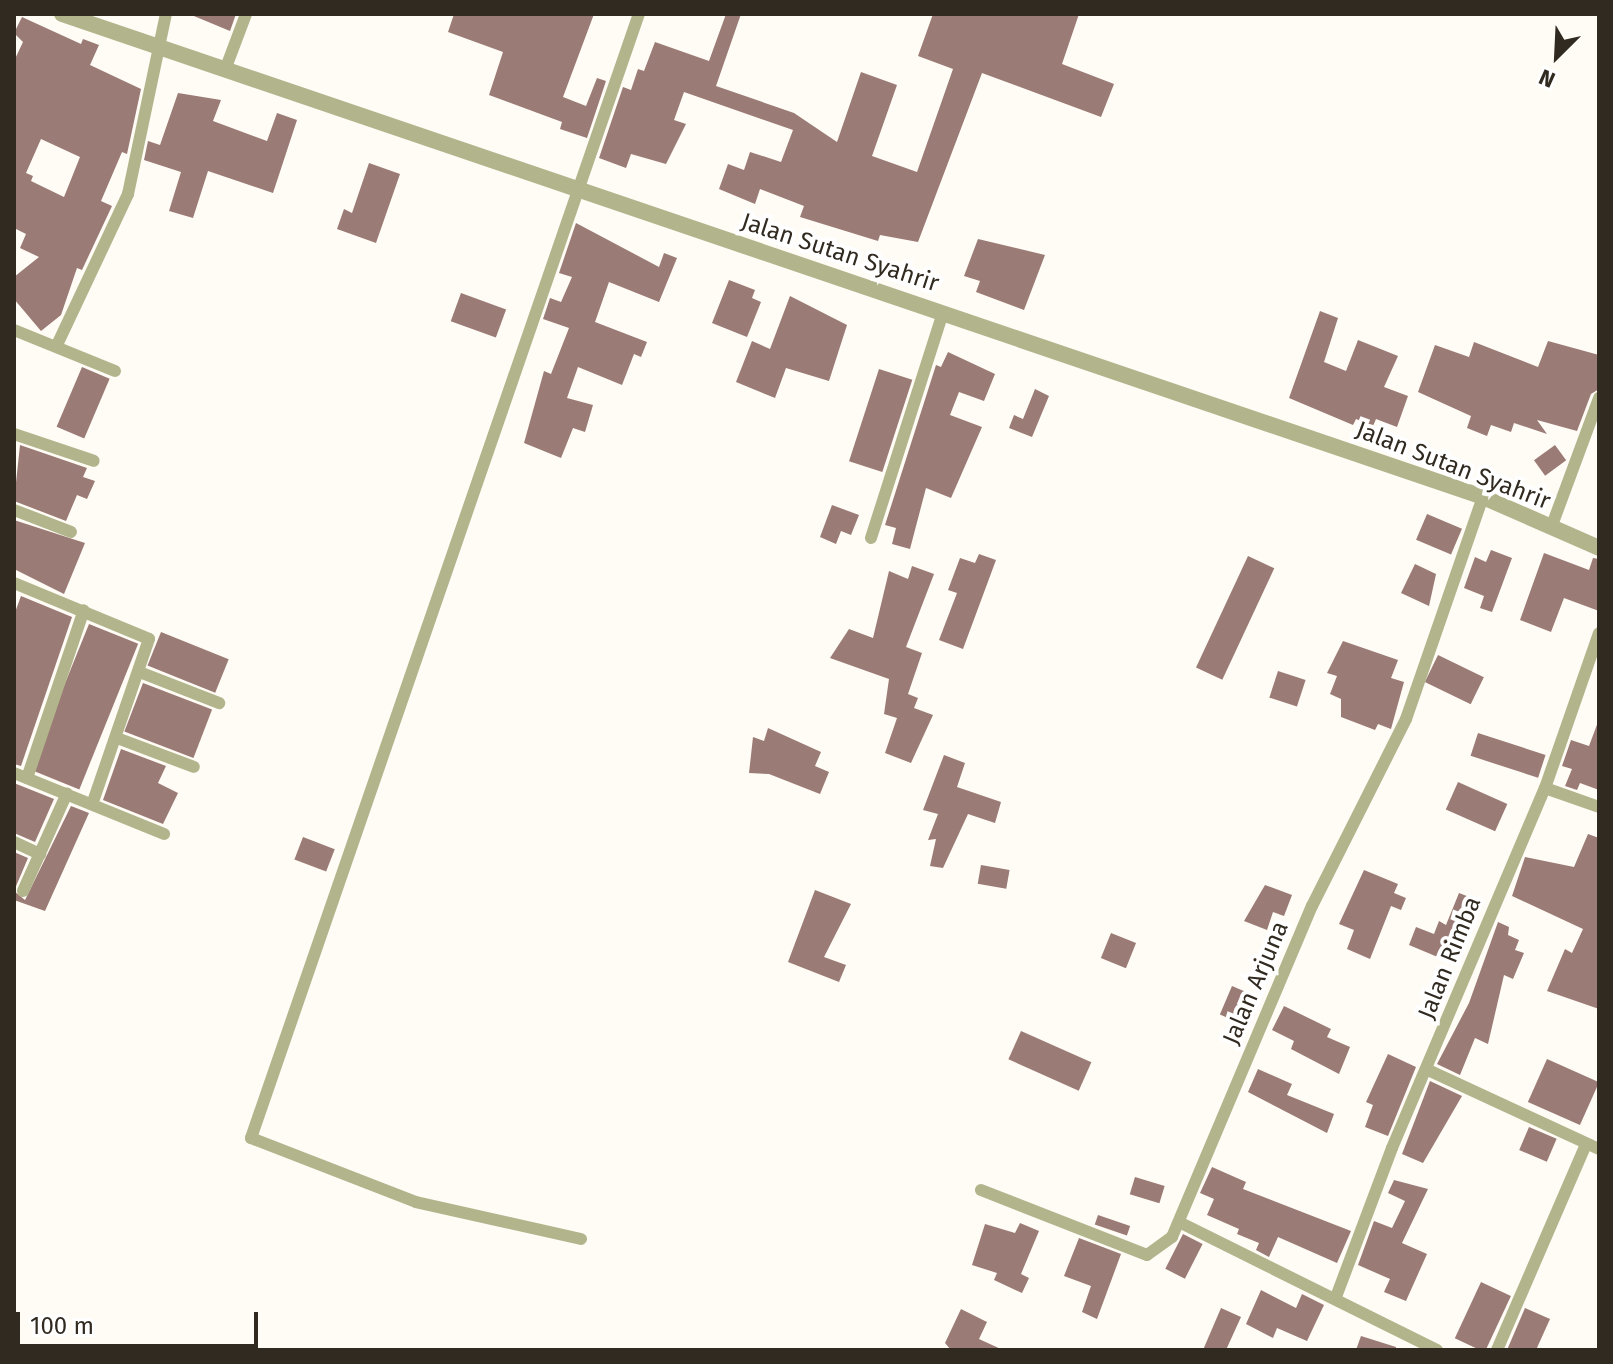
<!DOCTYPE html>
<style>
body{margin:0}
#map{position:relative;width:1613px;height:1364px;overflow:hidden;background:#fffbf5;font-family:"Fira Sans",sans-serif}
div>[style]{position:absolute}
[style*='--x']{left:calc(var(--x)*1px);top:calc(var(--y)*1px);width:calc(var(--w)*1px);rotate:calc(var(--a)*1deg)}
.building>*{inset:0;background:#9b7b75;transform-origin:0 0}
.minor>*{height:12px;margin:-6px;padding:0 6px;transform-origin:6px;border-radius:6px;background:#b2b58c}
.tertiary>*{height:16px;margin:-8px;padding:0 8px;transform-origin:8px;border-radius:8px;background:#b2b58c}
span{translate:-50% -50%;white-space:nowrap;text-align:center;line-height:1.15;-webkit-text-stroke:8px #fff;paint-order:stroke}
.street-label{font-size:24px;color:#312a20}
.frame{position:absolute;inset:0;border:16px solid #312a20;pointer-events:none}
.north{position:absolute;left:1517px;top:16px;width:80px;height:80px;-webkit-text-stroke:6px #fff;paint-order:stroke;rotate:204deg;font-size:22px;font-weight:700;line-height:32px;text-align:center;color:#312a20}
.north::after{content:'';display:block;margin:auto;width:28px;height:36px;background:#312a20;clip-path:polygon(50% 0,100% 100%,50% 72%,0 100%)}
.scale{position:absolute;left:16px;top:1312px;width:242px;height:36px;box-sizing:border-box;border:4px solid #312a20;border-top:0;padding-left:10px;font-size:24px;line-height:28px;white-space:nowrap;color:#312a20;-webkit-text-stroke:6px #fff;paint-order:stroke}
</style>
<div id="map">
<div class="building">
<i style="clip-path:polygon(189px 14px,236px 14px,230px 31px)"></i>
<i style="clip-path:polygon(454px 14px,594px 14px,563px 97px,586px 106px,597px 78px,606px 81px,587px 138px,560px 129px,562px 122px,489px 95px,503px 52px,448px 32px)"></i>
<i style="clip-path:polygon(726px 14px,741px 14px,716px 86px,794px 113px,837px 142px,861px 72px,897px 85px,872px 156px,917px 172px,953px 69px,918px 56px,933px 14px,1079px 14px,1062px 64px,1114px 84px,1101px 117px,982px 73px,918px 242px,880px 235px,878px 241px,800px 217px,804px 206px,760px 189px,755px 204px,719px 189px,728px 164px,744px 170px,750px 152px,781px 162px,793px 130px,684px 92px,674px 120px,686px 124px,666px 164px,631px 154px,626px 168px,599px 158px,623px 87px,631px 90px,638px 69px,644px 71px,655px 42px,709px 61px)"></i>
<i style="clip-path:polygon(evenodd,22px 17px,81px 44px,83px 39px,99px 45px,90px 65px,141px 89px,127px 154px,122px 152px,101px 201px,112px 206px,82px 270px,77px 268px,61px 315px,41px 331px,14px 299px,14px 277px,39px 257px,20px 248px,26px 234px,14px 228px,14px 61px,23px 42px,14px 33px,22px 17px,41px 139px,80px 157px,64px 197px,31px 181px,33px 176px,26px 173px,41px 139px)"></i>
<i style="clip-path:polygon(178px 93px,221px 100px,213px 121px,267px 141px,277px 113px,297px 120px,273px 193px,208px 171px,193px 218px,169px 211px,181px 172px,144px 160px,148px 141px,160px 145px)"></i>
<i style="clip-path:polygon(369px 163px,400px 174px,376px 243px,337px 229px,344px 209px,352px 213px)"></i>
<i style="clip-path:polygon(576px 223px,659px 267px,664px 253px,677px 258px,659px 302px,609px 282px,595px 322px,647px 342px,641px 357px,634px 354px,622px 385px,578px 367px,567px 398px,593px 405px,585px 432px,573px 428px,561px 458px,524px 443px,544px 371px,551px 374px,569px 328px,543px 319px,550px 298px,561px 302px,572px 277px,559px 273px)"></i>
<i style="clip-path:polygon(978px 239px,1045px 255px,1024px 310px,976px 292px,980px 281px,964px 276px)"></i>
<i style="clip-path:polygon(729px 280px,755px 290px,752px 298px,761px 302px,747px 337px,712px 323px)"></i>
<i style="left:461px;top:293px;width:48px;height:30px;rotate:20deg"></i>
<i style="clip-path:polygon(790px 296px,847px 325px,829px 381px,786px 368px,775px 398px,736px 382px,752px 341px,770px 349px)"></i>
<i style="clip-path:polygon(1320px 311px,1338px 318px,1324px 362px,1346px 371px,1358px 340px,1398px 356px,1384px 387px,1408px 396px,1397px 427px,1376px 419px,1373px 426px,1356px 419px,1353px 425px,1289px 398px)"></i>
<i style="clip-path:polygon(1548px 341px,1599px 355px,1599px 389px,1591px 394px,1577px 431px,1537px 420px,1547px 434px,1514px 423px,1511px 432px,1491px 425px,1487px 436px,1467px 428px,1471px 416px,1418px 392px,1435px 345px,1469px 357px,1474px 342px,1538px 367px)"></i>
<i style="clip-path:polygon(948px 352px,995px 374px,984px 401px,959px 392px,950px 415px,982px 427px,951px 498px,926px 488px,910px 549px,892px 544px,896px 528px,885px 525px,936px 365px,941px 367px)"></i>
<i style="left:82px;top:367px;width:30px;height:65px;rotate:23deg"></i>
<i style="left:879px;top:369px;width:35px;height:97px;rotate:18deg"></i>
<i style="clip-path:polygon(1035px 389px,1049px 396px,1032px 437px,1009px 428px,1014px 415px,1023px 419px)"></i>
<i style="clip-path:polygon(20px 445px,87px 468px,83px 477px,95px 481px,87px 499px,77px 495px,66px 521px,14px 501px)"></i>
<i style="left:1555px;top:445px;width:19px;height:26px;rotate:54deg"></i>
<i style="clip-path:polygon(832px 505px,859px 515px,851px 535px,841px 531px,836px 544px,820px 537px)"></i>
<i style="left:1427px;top:514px;width:38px;height:28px;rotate:23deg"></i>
<i style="clip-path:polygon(14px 520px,85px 543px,64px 594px,14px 569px)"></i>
<i style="clip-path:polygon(1491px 550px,1512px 558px,1492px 612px,1480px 608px,1484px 596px,1464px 588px,1475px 557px,1486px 562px)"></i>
<i style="clip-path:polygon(1544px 553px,1589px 570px,1593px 558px,1599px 559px,1599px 611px,1564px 598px,1551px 632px,1520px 620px)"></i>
<i style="clip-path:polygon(979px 554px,996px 560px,963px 649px,939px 640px,957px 593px,948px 590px,960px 558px,975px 563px)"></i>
<i style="left:1248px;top:556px;width:29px;height:123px;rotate:25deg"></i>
<i style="clip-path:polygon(1415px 564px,1436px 574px,1429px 606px,1401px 593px)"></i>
<i style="clip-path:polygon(912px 566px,934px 574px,906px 647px,922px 653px,908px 694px,918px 698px,914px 708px,933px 715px,911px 763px,885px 753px,897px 718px,884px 714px,889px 679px,830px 658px,849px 629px,873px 638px,889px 571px,908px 579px)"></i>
<i style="clip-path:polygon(21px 596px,72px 617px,21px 766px,14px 764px,14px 615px)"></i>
<i style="left:89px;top:624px;width:53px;height:157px;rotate:22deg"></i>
<i style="left:161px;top:632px;width:73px;height:36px;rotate:22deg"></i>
<i style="clip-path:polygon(1343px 641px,1398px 660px,1391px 678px,1404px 682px,1391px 729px,1378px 724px,1375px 730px,1341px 717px,1341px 699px,1330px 694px,1337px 676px,1327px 673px)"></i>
<i style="left:1438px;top:655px;width:51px;height:30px;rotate:26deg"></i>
<i style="left:1278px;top:671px;width:29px;height:28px;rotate:18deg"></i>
<i style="left:143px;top:683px;width:74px;height:52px;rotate:21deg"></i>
<i style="clip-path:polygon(1598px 722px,1599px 790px,1580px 783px,1577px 790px,1565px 786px,1572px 769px,1562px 766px,1571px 740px,1589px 746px)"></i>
<i style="clip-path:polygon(768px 728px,821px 752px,815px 766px,829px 772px,820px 794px,769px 774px,749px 773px,753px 737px,764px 741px)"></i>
<i style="left:1478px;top:733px;width:71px;height:24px;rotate:18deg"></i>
<i style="clip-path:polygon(121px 749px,166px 766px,158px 783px,178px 793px,163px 824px,103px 800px)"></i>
<i style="clip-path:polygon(944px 755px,965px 763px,957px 787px,1001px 802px,995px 823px,968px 814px,943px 868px,930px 866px,936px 839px,928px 840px,938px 814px,923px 810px)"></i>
<i style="left:1458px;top:782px;width:54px;height:30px;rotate:24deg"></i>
<i style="clip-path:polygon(14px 783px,54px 799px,35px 842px,14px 833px)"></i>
<i style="clip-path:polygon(71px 806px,89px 813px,45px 911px,14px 900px,14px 852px,28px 858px,14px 891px,25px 900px)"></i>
<i style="clip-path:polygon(1588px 834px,1599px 838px,1599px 1009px,1547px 991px,1565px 949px,1572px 953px,1583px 929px,1512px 896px,1525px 857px,1574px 867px)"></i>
<i style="left:303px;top:837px;width:34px;height:24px;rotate:21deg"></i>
<i style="left:981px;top:865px;width:29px;height:19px;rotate:10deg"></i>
<i style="clip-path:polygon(1364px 870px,1398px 884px,1394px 893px,1406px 898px,1401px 910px,1391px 906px,1370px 959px,1347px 949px,1354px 930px,1339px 924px)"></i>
<i style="clip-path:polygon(1265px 885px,1292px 895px,1284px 916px,1273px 912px,1267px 930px,1244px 921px)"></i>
<i style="clip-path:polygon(815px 890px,851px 904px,824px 957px,846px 965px,839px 982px,788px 962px)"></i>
<i style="clip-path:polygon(1459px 893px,1477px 900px,1452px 963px,1409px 945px,1416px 927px,1434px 934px,1439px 921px,1446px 925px)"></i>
<i style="clip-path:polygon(1498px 922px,1509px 927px,1508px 935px,1519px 940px,1515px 950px,1524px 953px,1513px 979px,1504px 975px,1488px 1044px,1475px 1038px,1460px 1075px,1437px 1064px,1469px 1003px)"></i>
<i style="left:1111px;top:933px;width:27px;height:27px;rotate:22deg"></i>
<i style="left:1232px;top:986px;width:23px;height:31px;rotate:23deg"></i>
<i style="clip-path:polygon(1284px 1006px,1331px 1029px,1327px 1037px,1350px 1047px,1339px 1074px,1291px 1049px,1294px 1041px,1272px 1030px)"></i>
<i style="left:1021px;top:1031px;width:77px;height:31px;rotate:24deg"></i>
<i style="clip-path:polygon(1388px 1054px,1416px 1067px,1388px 1136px,1365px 1127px,1373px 1105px,1366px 1102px)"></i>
<i style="left:1547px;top:1059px;width:57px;height:47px;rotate:24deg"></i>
<i style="clip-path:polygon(1258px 1069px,1292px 1084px,1287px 1095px,1334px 1114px,1327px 1133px,1248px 1092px)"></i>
<i style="clip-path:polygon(1430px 1081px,1462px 1096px,1423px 1163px,1402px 1154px)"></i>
<i style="left:1529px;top:1127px;width:30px;height:25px;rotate:23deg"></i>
<i style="clip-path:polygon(1212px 1167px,1246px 1182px,1243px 1189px,1351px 1231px,1337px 1263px,1278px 1237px,1269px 1257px,1256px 1250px,1259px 1243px,1237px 1234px,1239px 1229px,1207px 1215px,1214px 1199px,1200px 1193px)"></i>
<i style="left:1135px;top:1177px;width:31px;height:18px;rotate:17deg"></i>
<i style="clip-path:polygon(1394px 1180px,1428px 1189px,1402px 1243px,1427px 1254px,1406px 1301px,1384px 1292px,1390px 1279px,1358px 1265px,1374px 1221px,1392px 1228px,1405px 1201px,1388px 1193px)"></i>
<i style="left:1098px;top:1215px;width:34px;height:10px;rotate:19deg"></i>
<i style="clip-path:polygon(1020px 1223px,1039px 1231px,1021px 1274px,1029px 1278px,1022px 1293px,994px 1280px,997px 1273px,972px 1265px,985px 1224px,1015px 1233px)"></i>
<i style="left:1183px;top:1234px;width:22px;height:39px;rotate:27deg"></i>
<i style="clip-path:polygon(1079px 1238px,1121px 1254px,1097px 1319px,1082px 1312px,1091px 1286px,1064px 1276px)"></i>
<i style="left:1481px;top:1282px;width:33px;height:62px;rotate:25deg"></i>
<i style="clip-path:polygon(1261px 1290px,1296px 1308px,1302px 1294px,1324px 1305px,1307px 1341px,1277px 1328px,1273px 1338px,1246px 1324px)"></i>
<i style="clip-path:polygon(1221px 1308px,1241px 1317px,1226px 1350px,1203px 1350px)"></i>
<i style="clip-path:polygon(1525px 1308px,1550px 1319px,1536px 1350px,1507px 1350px)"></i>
<i style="clip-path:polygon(961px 1309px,987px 1322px,979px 1339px,1003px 1350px,951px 1350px,945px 1343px)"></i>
<i style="clip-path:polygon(1361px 1336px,1396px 1347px,1396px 1350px,1356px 1350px)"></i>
</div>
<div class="minor">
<i style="--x:225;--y:70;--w:60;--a:-69.4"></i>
<i style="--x:14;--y:330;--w:109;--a:22.1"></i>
<i style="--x:57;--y:345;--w:167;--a:-64.8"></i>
<i style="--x:128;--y:194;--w:184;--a:-78.1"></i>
<i style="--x:14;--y:434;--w:84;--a:18.6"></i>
<i style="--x:14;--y:510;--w:61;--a:21.1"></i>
<i style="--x:1551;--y:528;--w:139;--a:-69.7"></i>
<i style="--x:871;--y:538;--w:237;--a:-72.3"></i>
<i style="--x:14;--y:583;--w:146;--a:22.5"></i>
<i style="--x:149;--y:639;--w:172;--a:109"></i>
<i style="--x:142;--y:673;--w:83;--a:21.3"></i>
<i style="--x:117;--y:738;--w:82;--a:20.6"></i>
<i style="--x:14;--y:773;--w:162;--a:22.1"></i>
<i style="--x:27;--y:778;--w:177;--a:-71.3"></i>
<i style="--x:1545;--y:788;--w:57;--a:19.4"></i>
<i style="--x:14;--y:842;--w:29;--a:25"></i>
<i style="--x:23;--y:891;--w:107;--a:-65.8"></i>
<i style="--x:1428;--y:1070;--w:188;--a:24.8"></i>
<i style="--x:981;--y:1190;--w:178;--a:21.4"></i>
<i style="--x:1147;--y:1255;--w:31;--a:-36"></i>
<i style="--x:1172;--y:1237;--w:359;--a:-67.1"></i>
<i style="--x:1312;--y:906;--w:209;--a:-63.3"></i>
<i style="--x:1406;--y:719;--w:235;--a:-70.9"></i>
<i style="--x:1181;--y:1223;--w:286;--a:26.4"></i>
<i style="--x:581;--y:1239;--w:169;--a:-167.4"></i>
<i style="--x:416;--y:1202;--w:177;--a:-158.8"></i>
<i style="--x:251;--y:1138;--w:1189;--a:-70.96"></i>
<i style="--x:1336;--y:1297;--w:159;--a:-69.4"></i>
<i style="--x:1392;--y:1148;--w:391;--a:-67"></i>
<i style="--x:1545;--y:788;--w:164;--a:-70.8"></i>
<i style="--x:1497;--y:1350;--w:224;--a:-66.6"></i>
</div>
<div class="tertiary">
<i style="--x:62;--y:14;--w:1501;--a:18.77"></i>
<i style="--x:1483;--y:497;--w:127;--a:23.7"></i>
</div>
<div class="street-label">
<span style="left:840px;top:253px;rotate:18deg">Jalan Sutan Syahrir</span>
<span style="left:1453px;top:466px;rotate:21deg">Jalan Sutan Syahrir</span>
<span style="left:1450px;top:958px;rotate:-68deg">Jalan Rimba</span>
<span style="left:1256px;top:983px;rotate:-67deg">Jalan Arjuna</span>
</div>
<div class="frame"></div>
<div class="north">N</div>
<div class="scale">100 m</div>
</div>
